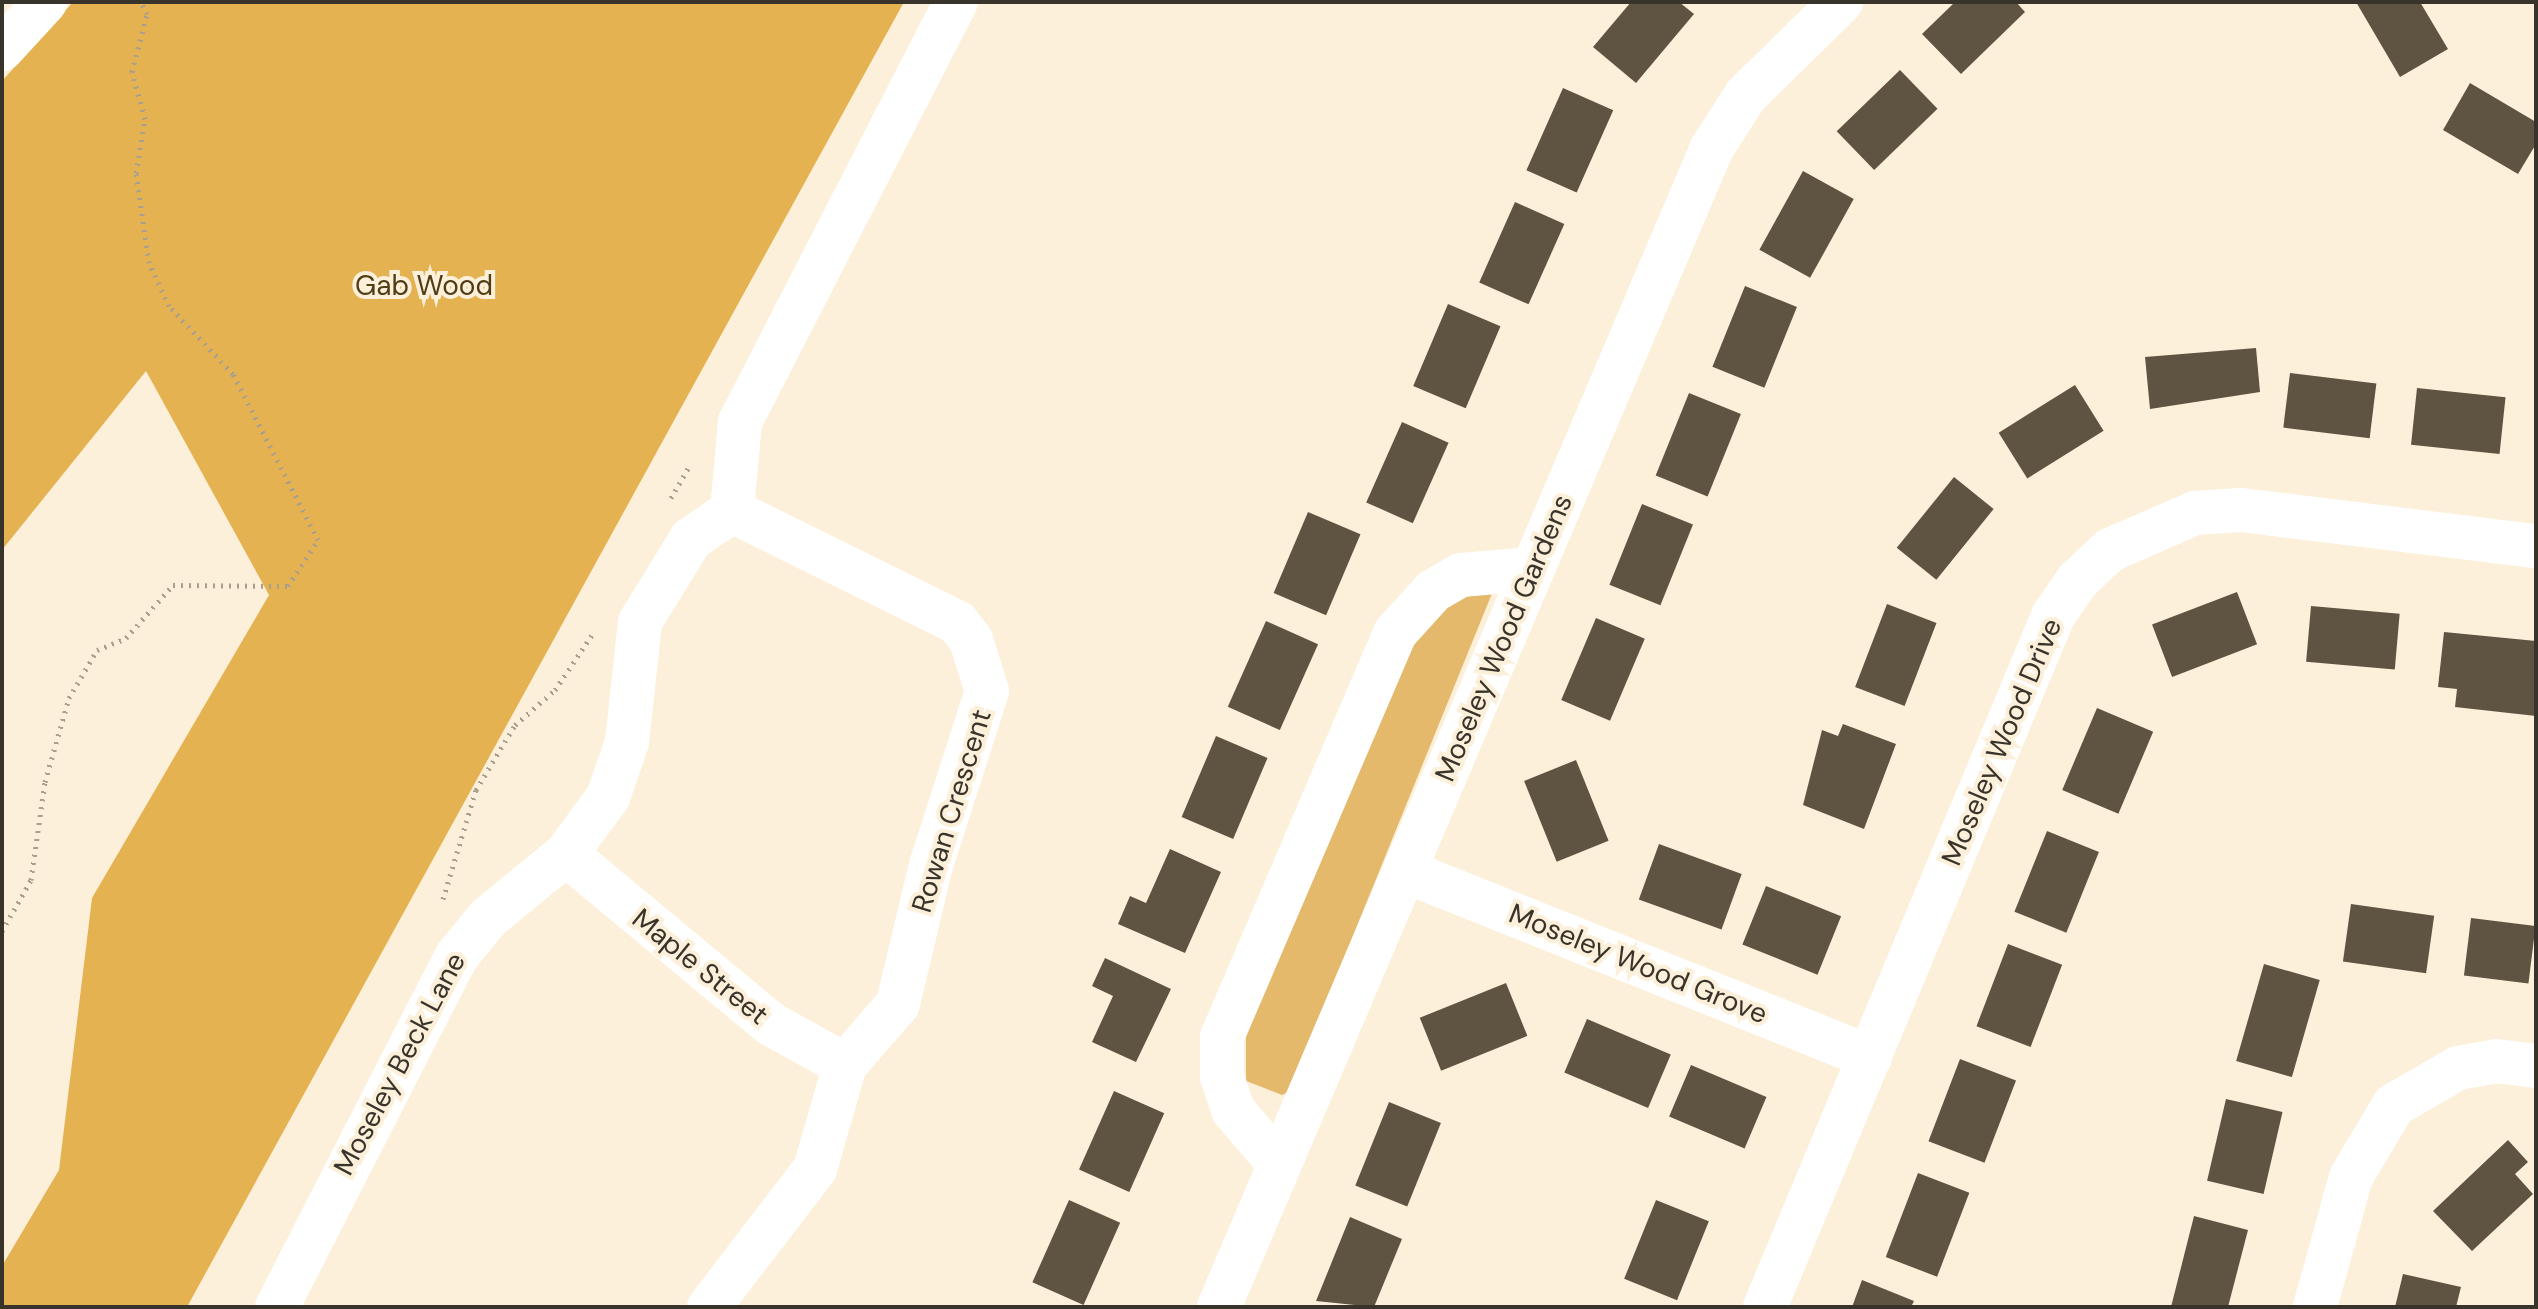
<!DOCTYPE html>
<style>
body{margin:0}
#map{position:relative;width:2538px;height:1309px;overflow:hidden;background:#fdf0da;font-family:"DM Sans",sans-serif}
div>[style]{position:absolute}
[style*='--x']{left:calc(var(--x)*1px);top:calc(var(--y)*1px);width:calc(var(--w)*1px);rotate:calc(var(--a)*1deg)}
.green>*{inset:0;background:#e4b96c}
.forest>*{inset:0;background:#e5b251}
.building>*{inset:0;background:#5f5441;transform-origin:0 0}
.path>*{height:5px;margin-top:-2.5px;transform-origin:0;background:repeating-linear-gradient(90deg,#a99f8f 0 2px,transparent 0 8px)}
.minor>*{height:44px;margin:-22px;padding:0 22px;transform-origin:22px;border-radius:22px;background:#fff}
span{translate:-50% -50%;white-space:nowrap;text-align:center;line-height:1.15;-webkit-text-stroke:8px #fdf0da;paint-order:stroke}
.park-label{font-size:28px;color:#513c13}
.street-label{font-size:28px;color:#38332b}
.frame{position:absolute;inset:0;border:4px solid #38332b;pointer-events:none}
</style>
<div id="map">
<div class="green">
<i style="clip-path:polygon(1493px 591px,1290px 1091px,1282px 1095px,1246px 1081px,1246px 1018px,1414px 630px,1441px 602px)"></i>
</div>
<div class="forest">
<i style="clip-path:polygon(73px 2px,904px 2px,187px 1307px,2px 1307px,2px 1266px,59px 1170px,92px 898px,269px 595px,146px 371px,2px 550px,2px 81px)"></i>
</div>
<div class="building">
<i style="clip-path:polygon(1631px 2px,1679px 2px,1694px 14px,1636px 83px,1593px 47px)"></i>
<i style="clip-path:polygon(1955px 2px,2016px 2px,2025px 12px,1961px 74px,1922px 34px)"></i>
<i style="clip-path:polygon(2356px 2px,2420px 2px,2448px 49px,2400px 77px)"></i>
<i style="left:1900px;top:70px;width:54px;height:88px;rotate:46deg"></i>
<i style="clip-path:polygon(2470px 83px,2536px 122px,2536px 144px,2518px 174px,2443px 130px)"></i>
<i style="left:1563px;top:88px;width:55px;height:90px;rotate:24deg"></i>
<i style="left:1803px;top:171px;width:58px;height:90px;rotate:29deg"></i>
<i style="left:1515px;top:202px;width:54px;height:88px;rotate:24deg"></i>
<i style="left:1745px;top:286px;width:56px;height:87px;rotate:22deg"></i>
<i style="left:1448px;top:304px;width:57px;height:89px;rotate:23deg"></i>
<i style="clip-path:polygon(2256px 348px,2260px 392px,2150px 409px,2145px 357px)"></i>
<i style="left:2290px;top:373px;width:87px;height:55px;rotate:7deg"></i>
<i style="left:2075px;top:385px;width:54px;height:90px;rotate:58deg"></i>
<i style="left:2417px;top:388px;width:89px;height:57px;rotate:6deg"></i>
<i style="left:1689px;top:393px;width:56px;height:89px;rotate:22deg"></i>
<i style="left:1402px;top:422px;width:51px;height:88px;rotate:24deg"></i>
<i style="left:1954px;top:477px;width:51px;height:91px;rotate:39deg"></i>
<i style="left:1642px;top:504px;width:55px;height:87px;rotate:22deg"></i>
<i style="left:1308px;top:512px;width:57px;height:88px;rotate:23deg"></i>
<i style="left:2237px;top:592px;width:56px;height:91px;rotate:69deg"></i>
<i style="left:1887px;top:604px;width:53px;height:89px;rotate:21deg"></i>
<i style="left:2311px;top:606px;width:89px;height:56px;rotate:5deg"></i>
<i style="left:1596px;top:618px;width:53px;height:89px;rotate:23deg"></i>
<i style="left:1266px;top:621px;width:57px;height:94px;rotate:24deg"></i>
<i style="clip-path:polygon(2444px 632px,2536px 641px,2536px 716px,2455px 707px,2457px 689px,2438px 687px)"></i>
<i style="left:2097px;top:708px;width:61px;height:89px;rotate:23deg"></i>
<i style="clip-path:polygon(1843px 724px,1896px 744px,1864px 829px,1803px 805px,1822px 730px,1838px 736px)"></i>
<i style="left:1216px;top:736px;width:56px;height:88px;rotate:23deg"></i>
<i style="left:1576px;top:760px;width:87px;height:56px;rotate:68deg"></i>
<i style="left:2047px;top:831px;width:56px;height:87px;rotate:22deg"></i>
<i style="left:1659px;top:844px;width:88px;height:59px;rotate:20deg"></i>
<i style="clip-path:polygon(1170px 849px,1221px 872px,1185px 953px,1118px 924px,1130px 896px,1146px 903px)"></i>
<i style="left:1766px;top:886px;width:81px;height:63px;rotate:22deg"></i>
<i style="left:2351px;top:904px;width:84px;height:58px;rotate:8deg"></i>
<i style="left:2471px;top:918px;width:65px;height:58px;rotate:7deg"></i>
<i style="left:2008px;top:944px;width:58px;height:88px;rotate:21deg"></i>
<i style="clip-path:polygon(1105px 958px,1171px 989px,1136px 1062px,1092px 1042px,1113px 996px,1092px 986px)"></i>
<i style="left:2264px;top:964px;width:58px;height:101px;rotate:16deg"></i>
<i style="left:1506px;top:983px;width:57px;height:93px;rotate:68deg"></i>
<i style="left:1587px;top:1019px;width:91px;height:58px;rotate:23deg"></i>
<i style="left:1960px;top:1059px;width:60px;height:88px;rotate:21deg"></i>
<i style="left:1691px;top:1065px;width:82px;height:56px;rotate:23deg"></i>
<i style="left:1114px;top:1091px;width:55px;height:86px;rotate:24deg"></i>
<i style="left:2226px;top:1099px;width:58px;height:84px;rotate:13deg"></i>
<i style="left:1389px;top:1102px;width:56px;height:90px;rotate:22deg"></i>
<i style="clip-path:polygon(2508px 1140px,2528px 1162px,2515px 1174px,2533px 1194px,2472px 1251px,2433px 1211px)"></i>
<i style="left:1918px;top:1173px;width:55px;height:90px;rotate:21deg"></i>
<i style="left:1069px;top:1200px;width:56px;height:90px;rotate:24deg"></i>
<i style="left:1656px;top:1200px;width:57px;height:85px;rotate:22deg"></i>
<i style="clip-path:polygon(2194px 1216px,2248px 1230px,2228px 1307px,2171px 1307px)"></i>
<i style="clip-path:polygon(1350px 1217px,1402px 1239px,1374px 1307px,1316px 1301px)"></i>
<i style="clip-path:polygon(2403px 1274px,2461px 1287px,2456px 1307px,2395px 1307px)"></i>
<i style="clip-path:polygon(1862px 1280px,1914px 1301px,1911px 1307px,1852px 1307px)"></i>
</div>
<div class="path">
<i style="--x:671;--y:498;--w:38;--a:-60"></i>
<i style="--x:443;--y:899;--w:114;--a:-73.2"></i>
<i style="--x:476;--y:790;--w:76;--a:-59"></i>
<i style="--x:515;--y:725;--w:53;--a:-41.2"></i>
<i style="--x:555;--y:690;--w:66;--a:-56.1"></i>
<i style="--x:2;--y:931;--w:59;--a:-60.4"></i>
<i style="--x:31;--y:880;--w:99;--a:-81.9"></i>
<i style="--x:45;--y:782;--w:87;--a:-74.1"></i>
<i style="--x:69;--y:698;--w:56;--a:-59.7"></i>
<i style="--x:97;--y:650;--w:31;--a:-22"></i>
<i style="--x:126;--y:638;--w:71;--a:-48.4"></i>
<i style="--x:173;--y:585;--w:115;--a:0.5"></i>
<i style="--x:288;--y:586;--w:55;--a:-56.9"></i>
<i style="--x:318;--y:540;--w:186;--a:-117.1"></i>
<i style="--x:233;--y:374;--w:93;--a:-133.3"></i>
<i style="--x:169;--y:306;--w:47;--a:-114.9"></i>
<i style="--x:149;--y:263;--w:91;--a:-98.2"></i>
<i style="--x:136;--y:173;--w:55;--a:-80.5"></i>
<i style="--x:145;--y:119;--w:49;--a:-105.5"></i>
<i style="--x:132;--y:72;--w:60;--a:-75.5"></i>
<i style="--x:147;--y:14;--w:13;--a:-117"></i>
</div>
<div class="minor">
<i style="--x:2;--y:49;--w:64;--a:-47.5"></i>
<i style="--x:732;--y:511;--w:89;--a:-84.9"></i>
<i style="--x:740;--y:422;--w:472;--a:-62.8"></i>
<i style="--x:566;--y:854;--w:266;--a:39.7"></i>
<i style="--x:771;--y:1024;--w:85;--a:29"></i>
<i style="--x:1405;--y:871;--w:501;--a:21.8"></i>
<i style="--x:1279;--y:1164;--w:71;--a:-130.4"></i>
<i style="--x:1233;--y:1110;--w:35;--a:-108"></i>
<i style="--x:1222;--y:1077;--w:40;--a:-90"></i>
<i style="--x:1222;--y:1037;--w:441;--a:-66.8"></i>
<i style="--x:1396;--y:632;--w:55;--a:-47.9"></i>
<i style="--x:1433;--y:591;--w:32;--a:-30"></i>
<i style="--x:1461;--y:575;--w:72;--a:-4.8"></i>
<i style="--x:277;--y:1307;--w:394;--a:-62.9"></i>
<i style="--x:457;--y:956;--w:49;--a:-50.8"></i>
<i style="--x:488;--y:918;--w:101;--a:-39.4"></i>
<i style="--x:566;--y:854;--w:71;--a:-53.6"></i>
<i style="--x:608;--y:797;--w:58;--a:-70.9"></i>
<i style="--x:627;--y:742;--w:121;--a:-83.8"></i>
<i style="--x:640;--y:622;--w:97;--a:-58.4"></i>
<i style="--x:691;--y:539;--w:50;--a:-34.3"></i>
<i style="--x:732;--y:511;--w:251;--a:26.3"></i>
<i style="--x:957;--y:622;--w:23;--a:52"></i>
<i style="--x:971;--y:640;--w:53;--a:72.6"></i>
<i style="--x:987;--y:691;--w:183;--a:107.8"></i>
<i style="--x:931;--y:865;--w:143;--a:103.4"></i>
<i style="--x:898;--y:1004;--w:81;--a:131"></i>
<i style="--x:845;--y:1065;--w:108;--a:106.1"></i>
<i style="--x:815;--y:1169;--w:174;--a:127.5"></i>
<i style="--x:1219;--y:1307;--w:1259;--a:-66.96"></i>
<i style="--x:1712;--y:148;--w:63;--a:-57.3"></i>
<i style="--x:1746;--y:95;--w:133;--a:-44.4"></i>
<i style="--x:1765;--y:1307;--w:749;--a:-67.37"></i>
<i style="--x:2053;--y:616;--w:42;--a:-55.6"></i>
<i style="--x:2077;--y:581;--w:45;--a:-43.2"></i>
<i style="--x:2110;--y:550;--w:93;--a:-23.5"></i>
<i style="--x:2195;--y:513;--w:46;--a:-3.7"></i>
<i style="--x:2241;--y:510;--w:297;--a:7"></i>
<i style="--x:2315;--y:1307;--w:135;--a:-74.5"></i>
<i style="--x:2351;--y:1177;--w:84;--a:-59.2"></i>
<i style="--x:2394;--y:1105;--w:74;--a:-30"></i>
<i style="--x:2458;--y:1068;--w:39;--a:-10"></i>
<i style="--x:2496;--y:1061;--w:40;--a:7.1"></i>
</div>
<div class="park-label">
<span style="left:424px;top:286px">Gab Wood</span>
</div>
<div class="street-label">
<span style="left:1504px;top:638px;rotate:-67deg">Moseley Wood Gardens</span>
<span style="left:2002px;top:742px;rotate:-67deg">Moseley Wood Drive</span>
<span style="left:952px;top:811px;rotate:-73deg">Rowan Crescent</span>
<span style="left:1638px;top:964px;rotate:22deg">Moseley Wood Grove</span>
<span style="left:700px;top:967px;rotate:39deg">Maple Street</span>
<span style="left:400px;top:1064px;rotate:-62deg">Moseley Beck Lane</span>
</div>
<div class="frame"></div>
</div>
